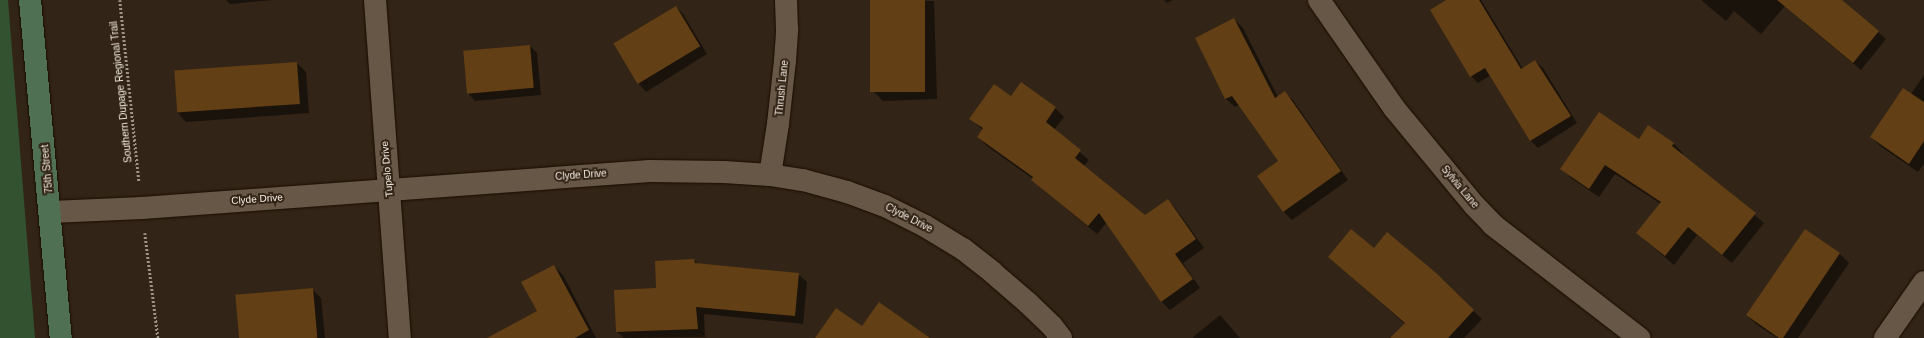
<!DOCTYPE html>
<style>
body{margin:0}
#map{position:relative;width:1924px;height:338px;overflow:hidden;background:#322416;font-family:Arial,sans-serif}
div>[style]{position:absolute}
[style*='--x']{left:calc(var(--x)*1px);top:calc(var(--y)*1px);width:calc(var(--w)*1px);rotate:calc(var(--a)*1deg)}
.green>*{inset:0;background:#325230}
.shadow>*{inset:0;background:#0007}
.building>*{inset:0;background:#623f14;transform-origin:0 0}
.path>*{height:2.5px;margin-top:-1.25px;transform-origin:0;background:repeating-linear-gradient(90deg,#9e9387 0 2px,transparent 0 4px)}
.roads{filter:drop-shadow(0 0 1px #190d02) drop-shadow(0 0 1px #190d02)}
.street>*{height:22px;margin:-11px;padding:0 11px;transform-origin:11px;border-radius:11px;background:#675747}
.secondary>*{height:22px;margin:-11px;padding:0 11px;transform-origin:11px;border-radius:11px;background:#507053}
span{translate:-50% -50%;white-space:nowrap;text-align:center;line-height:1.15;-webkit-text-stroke:4px #322416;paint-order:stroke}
.street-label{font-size:10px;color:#f9f0e7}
</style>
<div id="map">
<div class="green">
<i style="clip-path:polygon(0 0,8px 0,35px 338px,0 338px)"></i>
</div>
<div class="shadow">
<i style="clip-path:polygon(226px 0,273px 0,230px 4px)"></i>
<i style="clip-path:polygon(871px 0,934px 1px,937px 99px,883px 101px,874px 92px)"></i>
<i style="clip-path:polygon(1164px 0,1173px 0,1167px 3px)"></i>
<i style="clip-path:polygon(1448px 0,1481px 0,1523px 69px,1535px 61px,1543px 68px,1577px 123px,1538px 148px,1531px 141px,1491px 75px,1478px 83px,1471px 76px)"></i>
<i style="clip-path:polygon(1701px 0,1790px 0,1761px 34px,1734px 11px,1726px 21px)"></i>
<i style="clip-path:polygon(1810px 0,1841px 0,1886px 39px,1861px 70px,1804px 23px)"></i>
<i style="clip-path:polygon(676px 7px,683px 14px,707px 54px,646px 92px,639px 84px)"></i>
<i style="clip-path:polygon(1234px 19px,1243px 28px,1278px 97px,1284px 92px,1293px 100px,1348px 180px,1292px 220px,1283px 211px,1279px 162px,1239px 105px,1235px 107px,1226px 99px,1196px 38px)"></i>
<i style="clip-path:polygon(530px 46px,537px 53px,541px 95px,475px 101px,468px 93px)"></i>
<i style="clip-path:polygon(297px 63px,306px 72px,309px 113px,186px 122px,177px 112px)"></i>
<i style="clip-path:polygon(1924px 75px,1924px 164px,1918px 172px,1880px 146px,1871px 137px,1911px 94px)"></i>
<i style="clip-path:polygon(1011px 97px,1055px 108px,1064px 117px,1054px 130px,1089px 160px,1084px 166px,1145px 216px,1168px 200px,1176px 209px,1204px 248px,1183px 263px,1200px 288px,1170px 310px,1161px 301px,1107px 222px,1097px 234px,1041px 188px,1032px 180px,1033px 179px,987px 146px,978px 137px,983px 130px,971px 119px)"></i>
<i style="clip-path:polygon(1648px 127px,1674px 144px,1683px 153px,1682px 155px,1764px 223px,1732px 263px,1697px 235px,1674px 265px,1637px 233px,1661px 204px,1615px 174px,1599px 197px,1571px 178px,1562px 169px,1640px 140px)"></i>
<i style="clip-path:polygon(1805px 230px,1840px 254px,1849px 263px,1798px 338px,1777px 338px,1756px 324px,1747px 315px)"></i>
<i style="clip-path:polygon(1374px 249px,1434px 273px,1482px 319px,1464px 338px,1402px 338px,1405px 324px,1329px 257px)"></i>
<i style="clip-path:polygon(694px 260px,698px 264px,798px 274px,807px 282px,803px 324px,704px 314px,705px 337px,624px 338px,617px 332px,657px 289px)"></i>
<i style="clip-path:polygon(554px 266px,563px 275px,596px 338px,494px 338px,538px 311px)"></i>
<i style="clip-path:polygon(312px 289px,321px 298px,325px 338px,239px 338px)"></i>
<i style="clip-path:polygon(1220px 315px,1240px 338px,1192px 338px)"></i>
</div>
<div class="building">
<i style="left:870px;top:0;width:55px;height:92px"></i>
<i style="clip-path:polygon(1446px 0,1479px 0,1521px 69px,1535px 60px,1571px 116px,1530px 141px,1485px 68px,1470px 77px,1430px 10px)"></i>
<i style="clip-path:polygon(1777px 0,1842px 0,1879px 31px,1853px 63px)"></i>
<i style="left:676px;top:6px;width:47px;height:73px;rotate:59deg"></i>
<i style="clip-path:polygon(1234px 18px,1275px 98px,1285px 91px,1341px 171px,1283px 212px,1257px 176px,1278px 161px,1232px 96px,1225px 99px,1195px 38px)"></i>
<i style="left:530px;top:45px;width:43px;height:67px;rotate:85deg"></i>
<i style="left:297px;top:62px;width:42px;height:123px;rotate:86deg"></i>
<i style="clip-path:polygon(1021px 82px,1056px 107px,1046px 122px,1081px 150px,1075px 158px,1145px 215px,1168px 199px,1196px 239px,1175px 254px,1193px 279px,1161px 302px,1099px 213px,1088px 226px,1031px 180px,1033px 177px,977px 137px,983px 128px,969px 119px,994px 84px,1011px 96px)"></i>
<i style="clip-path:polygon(1903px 88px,1924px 102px,1924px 141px,1909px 164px,1870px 137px)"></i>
<i style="clip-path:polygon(1599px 112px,1639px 139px,1648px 125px,1674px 143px,1672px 146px,1756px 213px,1722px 255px,1688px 227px,1665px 256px,1636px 233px,1661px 202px,1605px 165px,1589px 189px,1560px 169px)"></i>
<i style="clip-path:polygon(1351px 229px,1374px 248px,1387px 232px,1435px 272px,1474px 310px,1448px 338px,1390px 338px,1405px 323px,1328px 257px)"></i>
<i style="clip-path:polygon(1805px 229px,1840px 253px,1783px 338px,1779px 338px,1746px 315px)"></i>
<i style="clip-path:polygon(694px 259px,695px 263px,799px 273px,795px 316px,696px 307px,698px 329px,616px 332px,614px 290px,656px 288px,655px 261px)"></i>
<i style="clip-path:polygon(554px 265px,589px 330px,575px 338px,487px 338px,537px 311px,521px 282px)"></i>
<i style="left:313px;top:288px;width:50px;height:78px;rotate:85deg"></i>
<i style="clip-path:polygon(879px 302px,930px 338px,815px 338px,836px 308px,862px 326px)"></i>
</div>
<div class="path">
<i style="--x:120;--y:0;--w:183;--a:84"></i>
<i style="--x:145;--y:233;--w:106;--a:82.9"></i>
</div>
<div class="roads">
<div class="street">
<i style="--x:375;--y:0;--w:339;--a:85.8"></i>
<i style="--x:1319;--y:0;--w:131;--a:55.2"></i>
<i style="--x:1394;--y:108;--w:126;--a:50.5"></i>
<i style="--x:1474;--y:205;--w:28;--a:46"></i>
<i style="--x:1493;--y:225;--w:185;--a:37.7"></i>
<i style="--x:770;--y:175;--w:52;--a:-81.1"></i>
<i style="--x:778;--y:124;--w:63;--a:-83.7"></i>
<i style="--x:785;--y:61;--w:32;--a:-86"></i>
<i style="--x:787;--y:29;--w:29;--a:-92"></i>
<i style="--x:51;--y:212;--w:91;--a:-2.5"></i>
<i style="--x:142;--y:208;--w:509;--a:-4.17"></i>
<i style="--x:650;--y:171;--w:74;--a:0.8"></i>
<i style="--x:724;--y:172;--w:46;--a:3.7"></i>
<i style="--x:770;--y:175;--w:33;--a:9"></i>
<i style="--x:803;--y:180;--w:46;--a:15.3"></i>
<i style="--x:847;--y:192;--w:40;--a:20.2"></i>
<i style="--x:885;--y:206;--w:45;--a:26.6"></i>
<i style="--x:925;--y:226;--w:44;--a:31.2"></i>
<i style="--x:963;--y:249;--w:37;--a:38"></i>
<i style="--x:992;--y:272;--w:48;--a:40.7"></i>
<i style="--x:1028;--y:303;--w:33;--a:44"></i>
<i style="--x:1052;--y:326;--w:15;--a:53"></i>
<i style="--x:1885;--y:338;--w:68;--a:-55.1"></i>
</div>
<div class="secondary">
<i style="--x:30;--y:0;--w:339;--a:84.8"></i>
</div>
</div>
<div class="street-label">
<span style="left:782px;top:88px;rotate:-84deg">Thrush Lane</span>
<span style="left:121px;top:92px;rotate:-96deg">Southern Dupage Regional Trail</span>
<span style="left:47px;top:169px;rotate:-95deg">75th Street</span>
<span style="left:387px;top:169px;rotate:-95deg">Tupelo Drive</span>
<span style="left:581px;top:175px;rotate:-4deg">Clyde Drive</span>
<span style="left:1460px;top:187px;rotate:50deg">Sylvia Lane</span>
<span style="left:257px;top:199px;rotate:-4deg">Clyde Drive</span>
<span style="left:909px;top:218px;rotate:27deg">Clyde Drive</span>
</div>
</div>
